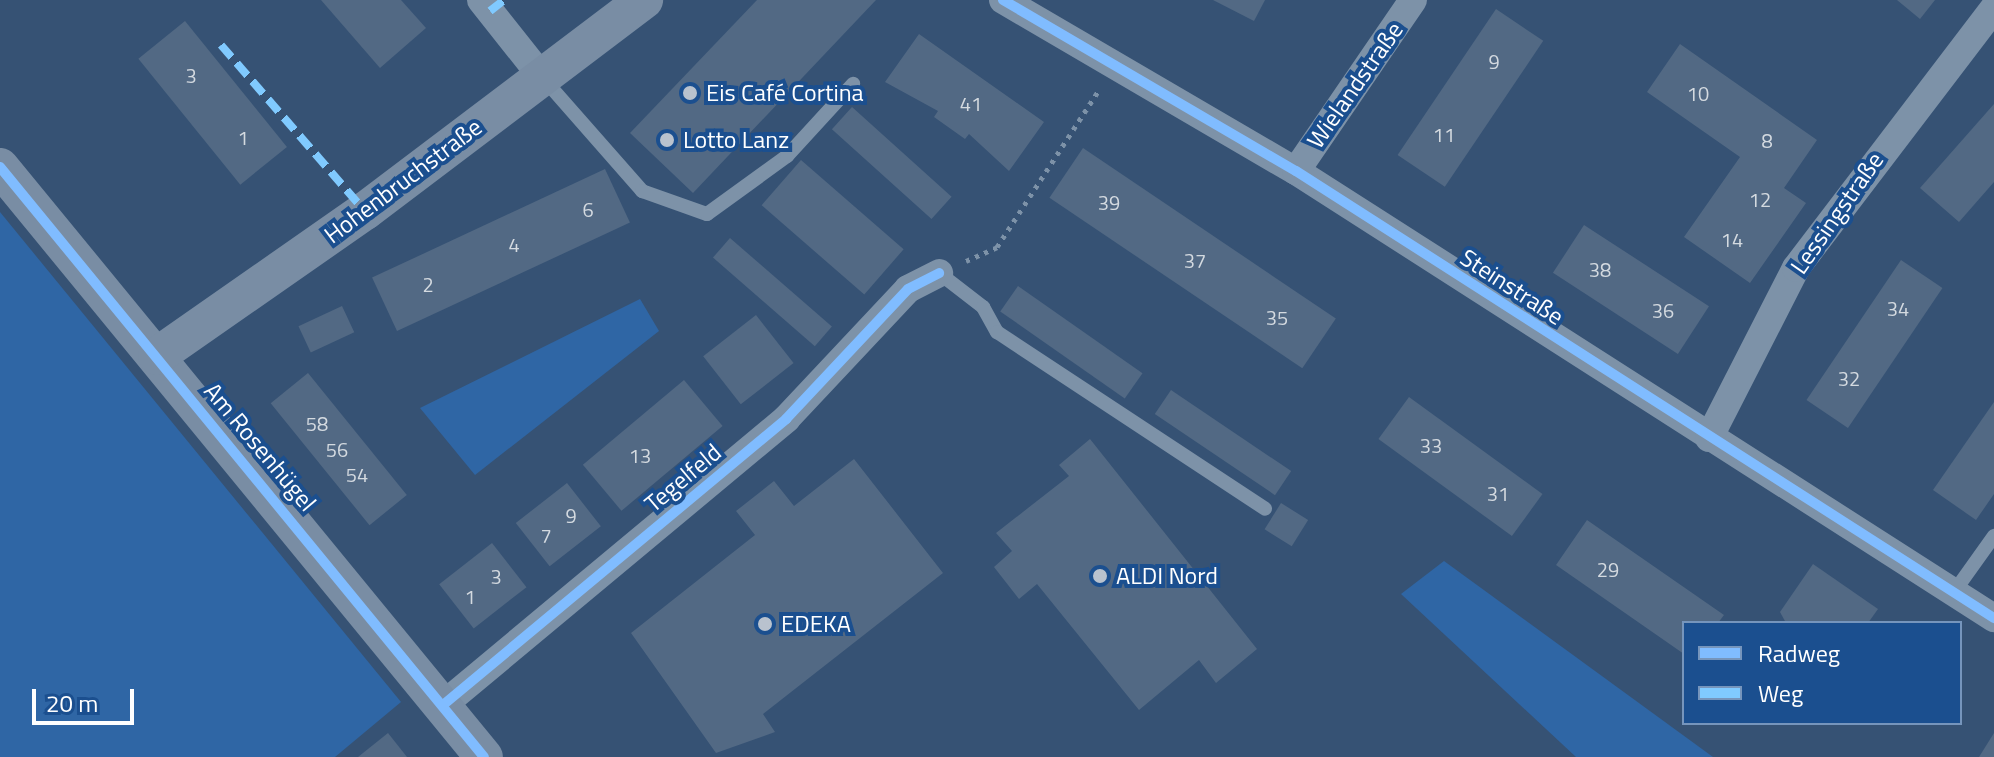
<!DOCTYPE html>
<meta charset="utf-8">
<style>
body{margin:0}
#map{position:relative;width:1994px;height:757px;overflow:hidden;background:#365274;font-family:"Titillium Web",sans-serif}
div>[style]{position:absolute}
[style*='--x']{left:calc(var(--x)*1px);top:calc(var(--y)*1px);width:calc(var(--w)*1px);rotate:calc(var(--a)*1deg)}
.green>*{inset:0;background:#2f66a5}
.building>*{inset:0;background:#526984;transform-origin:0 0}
.path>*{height:5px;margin-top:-2.5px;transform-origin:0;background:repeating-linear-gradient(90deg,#7d92a8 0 4px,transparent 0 10px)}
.lane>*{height:14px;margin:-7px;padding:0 7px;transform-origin:7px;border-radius:7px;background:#7d92a8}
.street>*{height:28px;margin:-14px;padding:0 14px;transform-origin:14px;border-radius:14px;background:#7d92a8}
.secondary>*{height:38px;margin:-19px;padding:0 19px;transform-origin:19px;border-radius:19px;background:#798da4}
.quiet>*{height:8px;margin-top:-4px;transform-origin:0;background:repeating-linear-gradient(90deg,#80caff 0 16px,transparent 0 24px)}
.cycleway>*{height:10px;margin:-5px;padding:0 5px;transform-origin:5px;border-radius:5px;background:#80bcff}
.dots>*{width:22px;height:22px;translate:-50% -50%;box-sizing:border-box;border:4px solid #1b4f8f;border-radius:50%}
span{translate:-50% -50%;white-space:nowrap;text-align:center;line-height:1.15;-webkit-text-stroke:8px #1b4f8f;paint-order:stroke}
.number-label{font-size:20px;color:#d4dae0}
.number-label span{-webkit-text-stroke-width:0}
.street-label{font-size:24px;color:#fff}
.poi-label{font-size:24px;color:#fff}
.left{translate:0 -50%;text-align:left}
.legend{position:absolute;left:1682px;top:621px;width:280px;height:104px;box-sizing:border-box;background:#1b4f8f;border:2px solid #7695bc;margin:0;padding:10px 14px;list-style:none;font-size:24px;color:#fff}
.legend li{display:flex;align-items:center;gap:16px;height:40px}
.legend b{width:40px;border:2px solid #7695bc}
.scale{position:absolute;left:32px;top:689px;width:102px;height:36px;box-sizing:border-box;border:4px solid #fff;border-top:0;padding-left:10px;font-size:24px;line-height:28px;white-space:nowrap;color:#fff;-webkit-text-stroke:6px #1b4f8f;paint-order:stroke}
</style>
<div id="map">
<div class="green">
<i style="clip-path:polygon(0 212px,401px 702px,335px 757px,0 757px)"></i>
<i style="clip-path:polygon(640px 299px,659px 331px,475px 475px,420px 408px)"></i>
<i style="clip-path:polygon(1444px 561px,1713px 757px,1576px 757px,1401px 594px)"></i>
</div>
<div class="building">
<i style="clip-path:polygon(321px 0,401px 0,426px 28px,380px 68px)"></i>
<i style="clip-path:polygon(757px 0,876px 0,693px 193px,630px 133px)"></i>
<i style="clip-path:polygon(1213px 0,1265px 0,1254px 21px)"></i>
<i style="clip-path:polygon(1897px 0,1935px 0,1920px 19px)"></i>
<i style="left:1496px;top:9px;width:57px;height:176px;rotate:34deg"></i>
<i style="left:185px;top:21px;width:162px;height:60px;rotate:51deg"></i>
<i style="clip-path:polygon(919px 34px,1044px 122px,1009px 171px,969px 134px,965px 139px,934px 117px,938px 111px,885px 82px)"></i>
<i style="clip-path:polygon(1680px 44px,1817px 140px,1784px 188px,1806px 203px,1750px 283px,1684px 237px,1740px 157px,1647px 92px)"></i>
<i style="clip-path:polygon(1994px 104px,1994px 182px,1959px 222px,1920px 188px)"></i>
<i style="left:852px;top:107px;width:134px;height:30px;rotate:42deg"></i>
<i style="left:1083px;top:148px;width:305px;height:60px;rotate:34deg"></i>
<i style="left:801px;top:160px;width:136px;height:60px;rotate:41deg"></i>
<i style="left:605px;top:169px;width:59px;height:257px;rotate:65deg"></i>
<i style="left:1584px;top:225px;width:149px;height:57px;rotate:33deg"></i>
<i style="left:730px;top:238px;width:135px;height:26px;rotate:41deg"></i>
<i style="left:1901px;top:260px;width:50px;height:169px;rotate:34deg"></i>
<i style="left:1018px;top:286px;width:152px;height:31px;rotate:35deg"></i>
<i style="left:342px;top:306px;width:29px;height:48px;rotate:65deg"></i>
<i style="left:756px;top:315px;width:61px;height:67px;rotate:52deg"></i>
<i style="left:308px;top:373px;width:157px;height:48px;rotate:51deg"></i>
<i style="left:684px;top:380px;width:60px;height:132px;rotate:50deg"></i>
<i style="left:1171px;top:390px;width:145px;height:29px;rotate:34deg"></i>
<i style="left:1409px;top:397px;width:165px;height:52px;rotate:36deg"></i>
<i style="clip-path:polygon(1994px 402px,1994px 494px,1976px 520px,1933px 490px)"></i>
<i style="clip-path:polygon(1090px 439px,1257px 649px,1216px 683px,1199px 660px,1139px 710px,1037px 584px,1019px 599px,994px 567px,1012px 551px,996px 533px,1069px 476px,1059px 465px)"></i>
<i style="clip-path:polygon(854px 459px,943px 573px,763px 714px,775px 732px,716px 753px,631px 633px,755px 535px,736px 511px,774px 481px,794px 506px)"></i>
<i style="left:567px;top:483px;width:55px;height:65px;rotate:52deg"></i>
<i style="left:1281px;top:503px;width:32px;height:31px;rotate:32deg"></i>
<i style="clip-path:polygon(1587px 520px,1724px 615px,1718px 623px,1684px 623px,1684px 654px,1556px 565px)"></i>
<i style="left:492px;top:543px;width:56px;height:67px;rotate:52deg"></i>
<i style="clip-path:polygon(1813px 564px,1878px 609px,1868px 623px,1786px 623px,1780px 612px)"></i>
<i style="clip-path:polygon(388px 733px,407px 757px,358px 757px)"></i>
<i style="clip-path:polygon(1994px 733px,1994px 757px,1979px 757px)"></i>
</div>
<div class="path">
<i style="--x:966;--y:261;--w:34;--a:-24"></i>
<i style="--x:997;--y:247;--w:187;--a:-57"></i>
</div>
<div class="lane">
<i style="--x:542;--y:77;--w:152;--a:48.7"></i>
<i style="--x:642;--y:191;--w:69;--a:19.5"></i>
<i style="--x:707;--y:214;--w:99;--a:-35.9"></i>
<i style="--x:787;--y:156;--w:98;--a:-47.5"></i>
<i style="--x:939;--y:273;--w:56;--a:37.7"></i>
<i style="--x:983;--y:307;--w:29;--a:61"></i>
<i style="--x:997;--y:332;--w:321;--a:33.4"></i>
<i style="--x:1954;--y:592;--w:69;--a:-54.5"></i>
</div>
<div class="street">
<i style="--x:481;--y:0;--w:98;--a:51.6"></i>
<i style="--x:1003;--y:0;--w:339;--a:30.3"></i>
<i style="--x:1296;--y:171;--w:829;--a:32.64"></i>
<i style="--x:1296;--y:171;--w:207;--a:-55.6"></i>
<i style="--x:1709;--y:438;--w:191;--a:-62.9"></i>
<i style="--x:1796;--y:268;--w:327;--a:-52.7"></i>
<i style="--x:443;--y:705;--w:447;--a:-39.8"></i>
<i style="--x:786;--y:419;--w:178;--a:-46.8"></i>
<i style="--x:908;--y:289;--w:35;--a:-27"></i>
</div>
<div class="secondary">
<i style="--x:0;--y:167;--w:763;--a:50.64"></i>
<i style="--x:157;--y:356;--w:254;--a:-34.9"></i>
<i style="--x:365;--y:211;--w:350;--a:-37.1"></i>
</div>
<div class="quiet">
<i style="--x:490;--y:11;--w:18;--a:-38"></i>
<i style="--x:221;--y:45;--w:220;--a:49.1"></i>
</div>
<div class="cycleway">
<i style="--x:1003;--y:0;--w:339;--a:30.3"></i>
<i style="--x:1296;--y:171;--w:829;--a:32.64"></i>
<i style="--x:0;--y:167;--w:763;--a:50.64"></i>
<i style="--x:443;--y:705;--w:447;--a:-39.8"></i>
<i style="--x:786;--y:419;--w:178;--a:-46.8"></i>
<i style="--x:908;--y:289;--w:35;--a:-27"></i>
</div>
<div class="dots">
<i style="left:690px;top:93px;background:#b9c2ce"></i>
<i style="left:667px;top:140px;background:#b9c2ce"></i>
<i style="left:1100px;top:576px;background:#b9c2ce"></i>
<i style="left:765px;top:624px;background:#b9c2ce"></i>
</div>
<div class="number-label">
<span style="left:1494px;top:61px">9</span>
<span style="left:191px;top:75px">3</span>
<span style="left:1698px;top:93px">10</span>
<span style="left:971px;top:103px">41</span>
<span style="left:1444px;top:134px">11</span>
<span style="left:243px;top:137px">1</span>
<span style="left:1767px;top:140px">8</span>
<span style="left:1760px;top:199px">12</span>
<span style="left:1109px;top:202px">39</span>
<span style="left:588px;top:209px">6</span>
<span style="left:1732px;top:239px">14</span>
<span style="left:514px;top:244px">4</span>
<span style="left:1195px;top:260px">37</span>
<span style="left:1600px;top:269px">38</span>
<span style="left:428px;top:284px">2</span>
<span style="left:1898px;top:308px">34</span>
<span style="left:1663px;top:310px">36</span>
<span style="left:1277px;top:317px">35</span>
<span style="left:1849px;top:378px">32</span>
<span style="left:317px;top:423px">58</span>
<span style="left:1431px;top:445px">33</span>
<span style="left:337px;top:449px">56</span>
<span style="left:640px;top:455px">13</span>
<span style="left:357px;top:474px">54</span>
<span style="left:1498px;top:493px">31</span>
<span style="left:571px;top:515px">9</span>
<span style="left:546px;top:535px">7</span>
<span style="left:1608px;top:569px">29</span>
<span style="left:496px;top:576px">3</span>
<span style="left:470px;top:596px">1</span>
</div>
<div class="street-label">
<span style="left:1355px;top:85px;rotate:-55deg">Wielandstraße</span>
<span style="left:403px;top:181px;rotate:-37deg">Hohenbruchstraße</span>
<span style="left:1837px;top:213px;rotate:-55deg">Lessingstraße</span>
<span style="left:1512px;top:287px;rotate:33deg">Steinstraße</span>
<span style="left:260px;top:447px;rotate:50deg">Am Rosenhügel</span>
<span style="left:683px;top:478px;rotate:-40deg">Tegelfeld</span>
</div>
<div class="poi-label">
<span class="left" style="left:706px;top:93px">Eis Café Cortina</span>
<span class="left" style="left:683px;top:140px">Lotto Lanz</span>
<span class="left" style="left:1116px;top:576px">ALDI Nord</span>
<span class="left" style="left:781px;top:624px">EDEKA</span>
</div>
<ul class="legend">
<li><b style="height:10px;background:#80bcff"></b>Radweg</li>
<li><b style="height:10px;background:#80caff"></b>Weg</li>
</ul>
<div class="scale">20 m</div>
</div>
